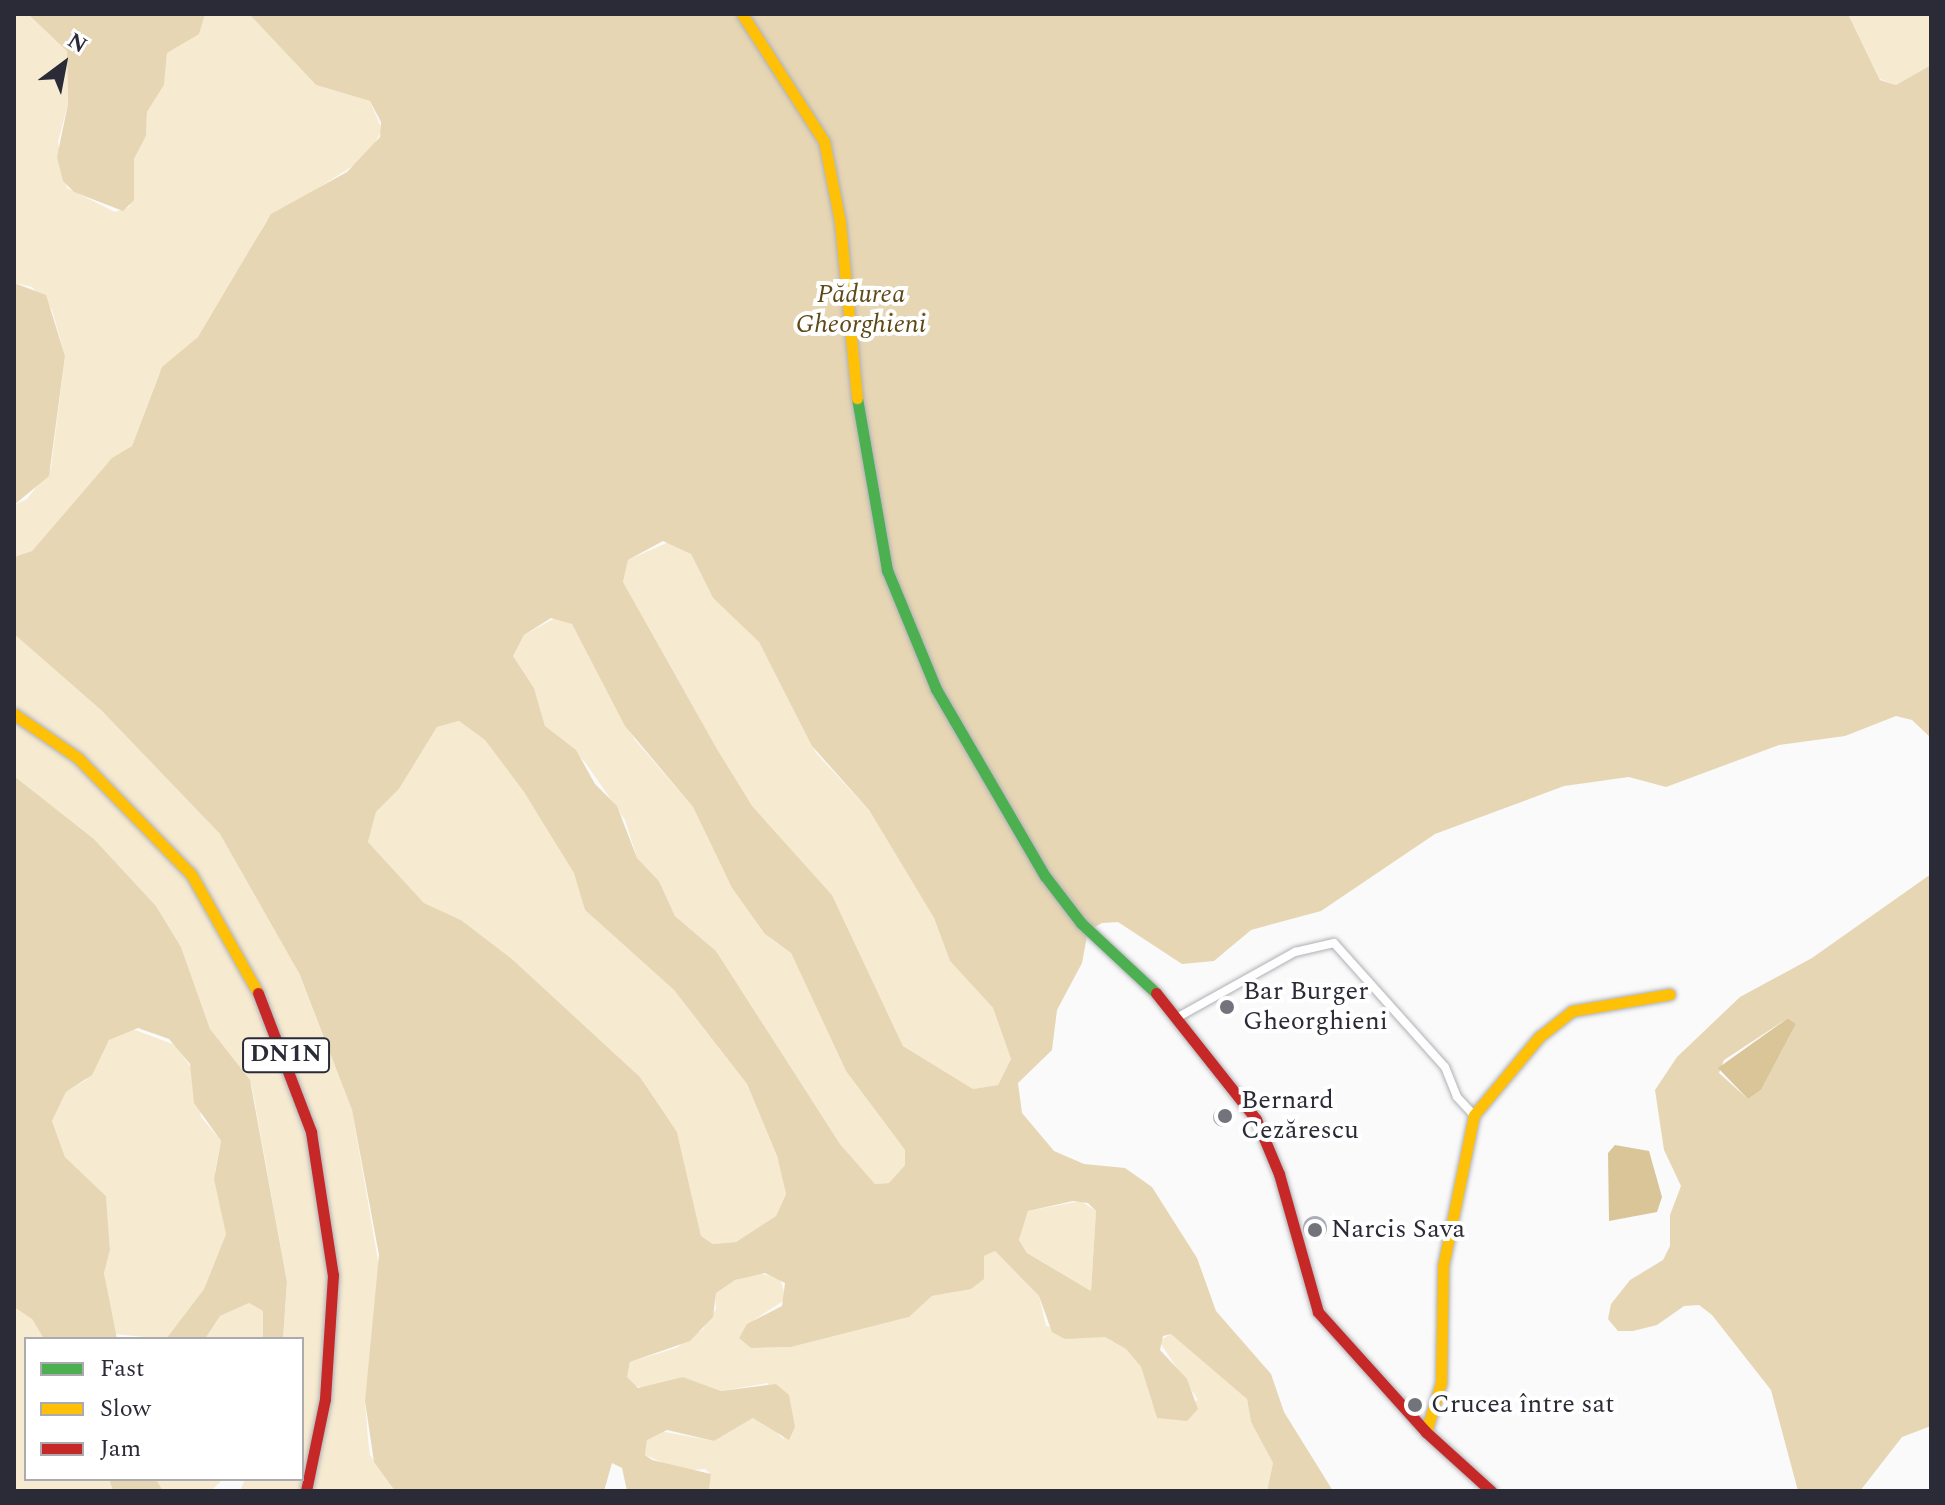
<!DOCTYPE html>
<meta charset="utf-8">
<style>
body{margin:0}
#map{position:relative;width:1945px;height:1505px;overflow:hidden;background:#fafafa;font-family:Spectral,serif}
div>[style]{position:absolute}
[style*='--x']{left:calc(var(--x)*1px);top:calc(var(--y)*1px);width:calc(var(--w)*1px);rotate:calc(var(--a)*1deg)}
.green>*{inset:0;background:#f6ead0}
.forest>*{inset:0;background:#e7d6b3}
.water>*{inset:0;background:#d9c598}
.building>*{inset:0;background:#abacb6}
.round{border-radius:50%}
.roads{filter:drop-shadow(0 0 2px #b0b1b6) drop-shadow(0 0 2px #b0b1b6)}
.street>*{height:8px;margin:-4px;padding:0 4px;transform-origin:4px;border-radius:4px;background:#fefefe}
.fast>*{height:11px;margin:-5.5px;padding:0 5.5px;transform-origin:5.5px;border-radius:5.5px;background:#4caf50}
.slow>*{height:11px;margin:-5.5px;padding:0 5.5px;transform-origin:5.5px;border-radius:5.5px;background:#ffc107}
.jam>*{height:11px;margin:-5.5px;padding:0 5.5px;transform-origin:5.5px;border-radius:5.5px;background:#c62828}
.dots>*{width:22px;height:22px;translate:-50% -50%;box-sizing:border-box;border:4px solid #fff;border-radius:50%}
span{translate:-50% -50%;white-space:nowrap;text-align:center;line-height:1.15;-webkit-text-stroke:8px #fff;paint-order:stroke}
.shield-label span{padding:2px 6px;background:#fff;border:2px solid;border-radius:6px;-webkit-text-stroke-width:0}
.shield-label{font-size:24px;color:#2a2b36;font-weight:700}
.park-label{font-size:26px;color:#5e4917;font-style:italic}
.poi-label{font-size:26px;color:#2a2b36}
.left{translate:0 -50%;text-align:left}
.frame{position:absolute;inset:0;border:16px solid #2a2b36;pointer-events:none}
.legend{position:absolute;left:24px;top:1337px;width:280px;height:144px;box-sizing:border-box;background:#fff;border:2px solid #aaaaaf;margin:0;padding:10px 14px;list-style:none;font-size:24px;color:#2a2b36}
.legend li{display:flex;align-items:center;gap:16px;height:40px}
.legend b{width:40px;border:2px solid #aaaaaf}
.north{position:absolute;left:24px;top:24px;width:80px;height:80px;-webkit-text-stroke:6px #fff;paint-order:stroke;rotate:32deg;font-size:22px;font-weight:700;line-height:32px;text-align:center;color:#2a2b36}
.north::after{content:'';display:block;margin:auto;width:28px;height:36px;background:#2a2b36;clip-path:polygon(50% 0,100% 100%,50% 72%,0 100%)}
</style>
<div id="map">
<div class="green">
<i style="clip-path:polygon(14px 14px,28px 14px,67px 50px,68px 104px,58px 142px,67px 188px,115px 212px,129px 207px,134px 192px,134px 159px,146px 136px,147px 112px,164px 85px,167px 53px,185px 42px,205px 14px,249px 14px,316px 85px,370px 101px,382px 130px,367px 157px,266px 221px,230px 292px,198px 337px,159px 374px,132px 446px,107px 464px,32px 551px,14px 557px,14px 505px,27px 499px,51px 468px,65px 356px,52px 310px,32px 287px,14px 283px)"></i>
<i style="clip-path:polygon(1848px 14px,1931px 14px,1931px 65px,1896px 85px,1880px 79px)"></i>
<i style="clip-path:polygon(671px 541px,691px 554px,713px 598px,759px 642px,816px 753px,869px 810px,934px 918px,950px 961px,993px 1008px,1011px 1059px,998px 1085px,973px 1089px,903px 1046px,832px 895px,751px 806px,717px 749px,623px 582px,628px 560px)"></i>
<i style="clip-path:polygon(559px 616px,572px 624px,635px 740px,693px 807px,732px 888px,771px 939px,791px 953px,846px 1071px,905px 1150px,905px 1165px,889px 1183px,875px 1184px,840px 1144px,716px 951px,675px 916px,659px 881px,637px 858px,625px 820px,585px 762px,545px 726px,534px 688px,513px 656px,524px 635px)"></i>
<i style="clip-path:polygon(14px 634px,101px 710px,220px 834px,296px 966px,352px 1110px,381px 1278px,365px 1401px,368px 1440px,370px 1455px,395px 1491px,240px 1491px,245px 1479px,302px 1479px,302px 1339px,283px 1339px,287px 1282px,252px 1087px,210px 1029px,181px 947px,156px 906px,94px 839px,14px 776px)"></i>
<i style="clip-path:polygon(459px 721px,485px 740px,524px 792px,575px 873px,585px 910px,674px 990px,747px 1084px,777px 1156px,786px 1194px,776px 1216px,736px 1242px,713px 1244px,701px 1236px,677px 1132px,640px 1077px,512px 959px,461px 920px,424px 903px,368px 842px,376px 812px,399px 789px,437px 727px)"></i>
<i style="clip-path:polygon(130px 1028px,175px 1045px,194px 1072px,201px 1117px,221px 1141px,215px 1171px,226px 1234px,204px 1289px,166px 1339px,114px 1334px,104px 1272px,110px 1250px,106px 1196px,65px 1157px,52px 1121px,66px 1092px,86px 1080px,109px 1040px)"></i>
<i style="clip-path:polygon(1081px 1201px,1096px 1211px,1091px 1291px,1027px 1253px,1019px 1240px,1028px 1211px)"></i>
<i style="clip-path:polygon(995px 1251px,1039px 1296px,1046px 1326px,1105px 1337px,1126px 1349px,1141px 1367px,1157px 1418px,1198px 1400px,1159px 1341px,1171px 1334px,1195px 1351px,1247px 1399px,1251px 1422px,1273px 1463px,1267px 1491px,709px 1491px,711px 1474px,705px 1469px,682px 1471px,645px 1455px,647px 1440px,660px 1431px,714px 1441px,753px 1418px,768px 1423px,784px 1440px,768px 1383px,721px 1391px,683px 1377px,645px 1388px,630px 1385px,627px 1377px,630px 1362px,676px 1348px,703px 1329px,716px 1309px,715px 1293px,727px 1283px,757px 1273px,780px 1278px,786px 1299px,754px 1320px,759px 1348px,791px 1347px,909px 1317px,932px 1296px,955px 1292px,984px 1271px,984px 1256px)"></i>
<i style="clip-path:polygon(249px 1303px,263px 1311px,263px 1339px,205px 1339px,220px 1316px)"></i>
<i style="clip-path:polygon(14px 1307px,32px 1319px,44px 1339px,26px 1339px,26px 1479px,109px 1479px,113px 1491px,14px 1491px)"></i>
<i style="clip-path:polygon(156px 1479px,223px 1479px,211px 1491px,163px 1491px)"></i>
</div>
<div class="forest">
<i style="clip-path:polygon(28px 14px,205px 14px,199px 34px,167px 53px,164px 85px,147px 112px,146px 136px,134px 159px,134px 200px,123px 211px,74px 192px,63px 181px,57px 157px,68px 104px,67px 51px)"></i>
<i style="clip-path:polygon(evenodd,249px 14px,1848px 14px,1880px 80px,1896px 85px,1931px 65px,1931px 738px,1912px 720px,1896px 716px,1845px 736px,1779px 745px,1666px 787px,1629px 777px,1564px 786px,1435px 834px,1321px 911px,1251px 930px,1214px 961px,1182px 964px,1118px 922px,1102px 923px,1088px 931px,1082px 963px,1057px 1010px,1052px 1050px,1018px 1083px,1022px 1113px,1054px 1151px,1084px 1164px,1125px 1168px,1152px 1187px,1197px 1258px,1216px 1311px,1271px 1374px,1284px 1412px,1333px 1491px,1267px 1491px,1273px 1463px,1251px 1422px,1247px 1399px,1171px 1334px,1163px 1336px,1160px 1350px,1187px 1379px,1198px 1409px,1187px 1421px,1157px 1418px,1141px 1367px,1126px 1349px,1105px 1337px,1065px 1339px,1052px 1332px,1039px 1296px,995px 1251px,984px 1256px,984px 1279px,971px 1289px,932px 1296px,909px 1317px,791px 1347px,751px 1348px,739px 1338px,747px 1324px,782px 1306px,785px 1283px,765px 1273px,735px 1280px,716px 1293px,713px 1317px,690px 1341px,630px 1362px,627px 1377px,638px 1388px,683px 1377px,721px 1391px,776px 1384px,789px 1395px,795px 1427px,789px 1440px,753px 1418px,714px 1441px,667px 1430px,647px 1440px,645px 1455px,652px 1460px,711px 1474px,709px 1491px,627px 1491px,622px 1468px,612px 1463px,604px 1491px,395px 1491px,374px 1462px,365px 1401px,379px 1255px,352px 1110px,299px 973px,220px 834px,101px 710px,14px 634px,14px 557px,32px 551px,112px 458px,132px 446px,162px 367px,198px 337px,271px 214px,347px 172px,380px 137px,381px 122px,370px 101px,316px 85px,249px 14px,663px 541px,691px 554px,713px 598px,759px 642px,812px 746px,869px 810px,934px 918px,950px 961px,993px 1008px,1011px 1059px,998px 1085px,973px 1089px,903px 1046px,832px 895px,752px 806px,717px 749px,623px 582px,628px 560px,663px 541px,249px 14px,551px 618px,572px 624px,625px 726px,693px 807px,732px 888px,765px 934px,791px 953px,846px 1071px,905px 1150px,905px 1165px,889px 1183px,875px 1184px,840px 1144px,716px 951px,675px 916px,659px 881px,637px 858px,617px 806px,595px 784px,576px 750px,545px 726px,534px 688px,513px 656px,524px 635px,551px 618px,249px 14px,459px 721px,485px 740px,524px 792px,574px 873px,585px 910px,674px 990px,747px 1084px,777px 1156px,786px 1194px,776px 1216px,736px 1242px,713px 1244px,701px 1236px,677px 1132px,640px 1077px,512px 959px,461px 920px,424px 903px,368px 842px,376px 812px,399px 789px,437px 727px,459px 721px,249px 14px,1073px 1201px,1088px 1203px,1096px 1211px,1091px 1291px,1027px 1253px,1019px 1240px,1028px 1211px,1073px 1201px)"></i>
<i style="clip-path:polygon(14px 283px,46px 295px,65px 356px,49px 476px,14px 505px)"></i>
<i style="clip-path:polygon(14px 776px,94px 839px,156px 906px,181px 947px,210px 1029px,250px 1080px,287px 1282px,283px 1339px,263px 1339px,263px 1311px,249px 1303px,220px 1316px,205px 1339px,166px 1339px,204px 1289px,226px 1234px,214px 1179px,221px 1141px,194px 1103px,190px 1064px,169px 1039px,138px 1028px,109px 1040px,92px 1075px,66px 1092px,52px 1121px,65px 1157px,106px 1196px,110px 1250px,104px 1273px,117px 1339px,44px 1339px,32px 1319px,14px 1307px)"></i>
<i style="clip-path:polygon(evenodd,1931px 874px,1931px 1426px,1902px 1437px,1860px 1491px,1798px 1491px,1771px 1390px,1712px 1315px,1699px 1305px,1684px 1306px,1657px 1325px,1633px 1331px,1618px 1331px,1608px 1319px,1611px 1304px,1630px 1280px,1663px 1260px,1670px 1246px,1670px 1215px,1681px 1186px,1664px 1150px,1655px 1090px,1677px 1057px,1740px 997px,1812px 958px,1931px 874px,1788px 1018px,1796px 1024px,1761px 1090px,1748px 1099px,1719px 1073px,1724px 1060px,1788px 1018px)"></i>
<i style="clip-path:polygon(109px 1479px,156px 1479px,163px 1491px,113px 1491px)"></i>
</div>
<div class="water">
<i style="clip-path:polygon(1788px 1018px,1796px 1024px,1761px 1090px,1748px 1099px,1718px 1068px)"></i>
<i style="clip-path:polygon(1615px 1145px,1649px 1151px,1662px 1197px,1657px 1212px,1609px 1221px,1608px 1153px)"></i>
</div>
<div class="building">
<i class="round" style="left:1213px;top:1107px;width:20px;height:20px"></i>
<i class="round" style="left:1303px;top:1216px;width:24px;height:24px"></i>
</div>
<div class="roads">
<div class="street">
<i style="--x:1180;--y:1016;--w:132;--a:-29.1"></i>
<i style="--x:1295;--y:952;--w:40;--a:-13"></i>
<i style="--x:1334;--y:943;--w:166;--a:48.2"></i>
<i style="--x:1445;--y:1067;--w:32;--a:68"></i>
<i style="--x:1457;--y:1097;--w:25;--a:47"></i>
</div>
<div class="fast">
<i style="--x:857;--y:398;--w:175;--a:80.1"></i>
<i style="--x:887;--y:570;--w:129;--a:67.6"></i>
<i style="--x:936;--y:689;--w:216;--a:59.8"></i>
<i style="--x:1045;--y:876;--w:59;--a:52.5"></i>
<i style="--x:1081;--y:923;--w:103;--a:43"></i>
</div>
<div class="slow">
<i style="--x:742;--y:14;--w:151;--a:57.2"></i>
<i style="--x:824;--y:141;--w:83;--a:78.8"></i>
<i style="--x:840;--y:222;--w:177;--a:84.5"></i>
<i style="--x:14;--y:714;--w:78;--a:34.5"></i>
<i style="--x:78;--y:758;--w:162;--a:45.8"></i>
<i style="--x:191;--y:874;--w:137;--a:60.6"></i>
<i style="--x:1426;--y:1432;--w:51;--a:-73"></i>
<i style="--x:1441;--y:1383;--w:117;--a:-89"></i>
<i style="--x:1443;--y:1266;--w:154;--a:-78.4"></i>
<i style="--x:1474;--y:1115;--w:102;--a:-50.2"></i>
<i style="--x:1539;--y:1037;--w:42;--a:-38.2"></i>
<i style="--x:1572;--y:1011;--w:99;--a:-9.8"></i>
</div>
<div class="jam">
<i style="--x:258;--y:993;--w:149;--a:69.1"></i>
<i style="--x:311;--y:1132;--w:145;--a:81.3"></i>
<i style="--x:333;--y:1275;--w:124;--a:93.7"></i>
<i style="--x:325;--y:1399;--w:94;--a:101.7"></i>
<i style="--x:1156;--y:993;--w:161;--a:51.6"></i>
<i style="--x:1256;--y:1119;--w:60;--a:67.3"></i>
<i style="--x:1279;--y:1174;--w:143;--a:74.2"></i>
<i style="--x:1318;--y:1312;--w:161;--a:48"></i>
<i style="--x:1426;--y:1432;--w:88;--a:42.2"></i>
</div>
</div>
<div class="dots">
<i style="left:1227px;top:1007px;background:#73737b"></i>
<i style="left:1225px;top:1116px;background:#73737b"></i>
<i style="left:1315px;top:1230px;background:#73737b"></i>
<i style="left:1415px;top:1405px;background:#73737b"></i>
</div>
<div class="shield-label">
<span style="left:286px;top:1055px">DN1N</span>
</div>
<div class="park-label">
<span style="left:861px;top:310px">Pădurea<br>Gheorghieni</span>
</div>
<div class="poi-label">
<span class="left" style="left:1243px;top:1007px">Bar Burger<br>Gheorghieni</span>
<span class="left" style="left:1241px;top:1116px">Bernard<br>Cezărescu</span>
<span class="left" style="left:1331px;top:1230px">Narcis Sava</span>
<span class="left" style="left:1431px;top:1405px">Crucea între sat</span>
</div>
<div class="frame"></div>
<ul class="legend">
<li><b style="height:10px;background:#4caf50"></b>Fast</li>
<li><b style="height:10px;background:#ffc107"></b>Slow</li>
<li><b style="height:10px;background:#c62828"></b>Jam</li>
</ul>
<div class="north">N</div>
</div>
